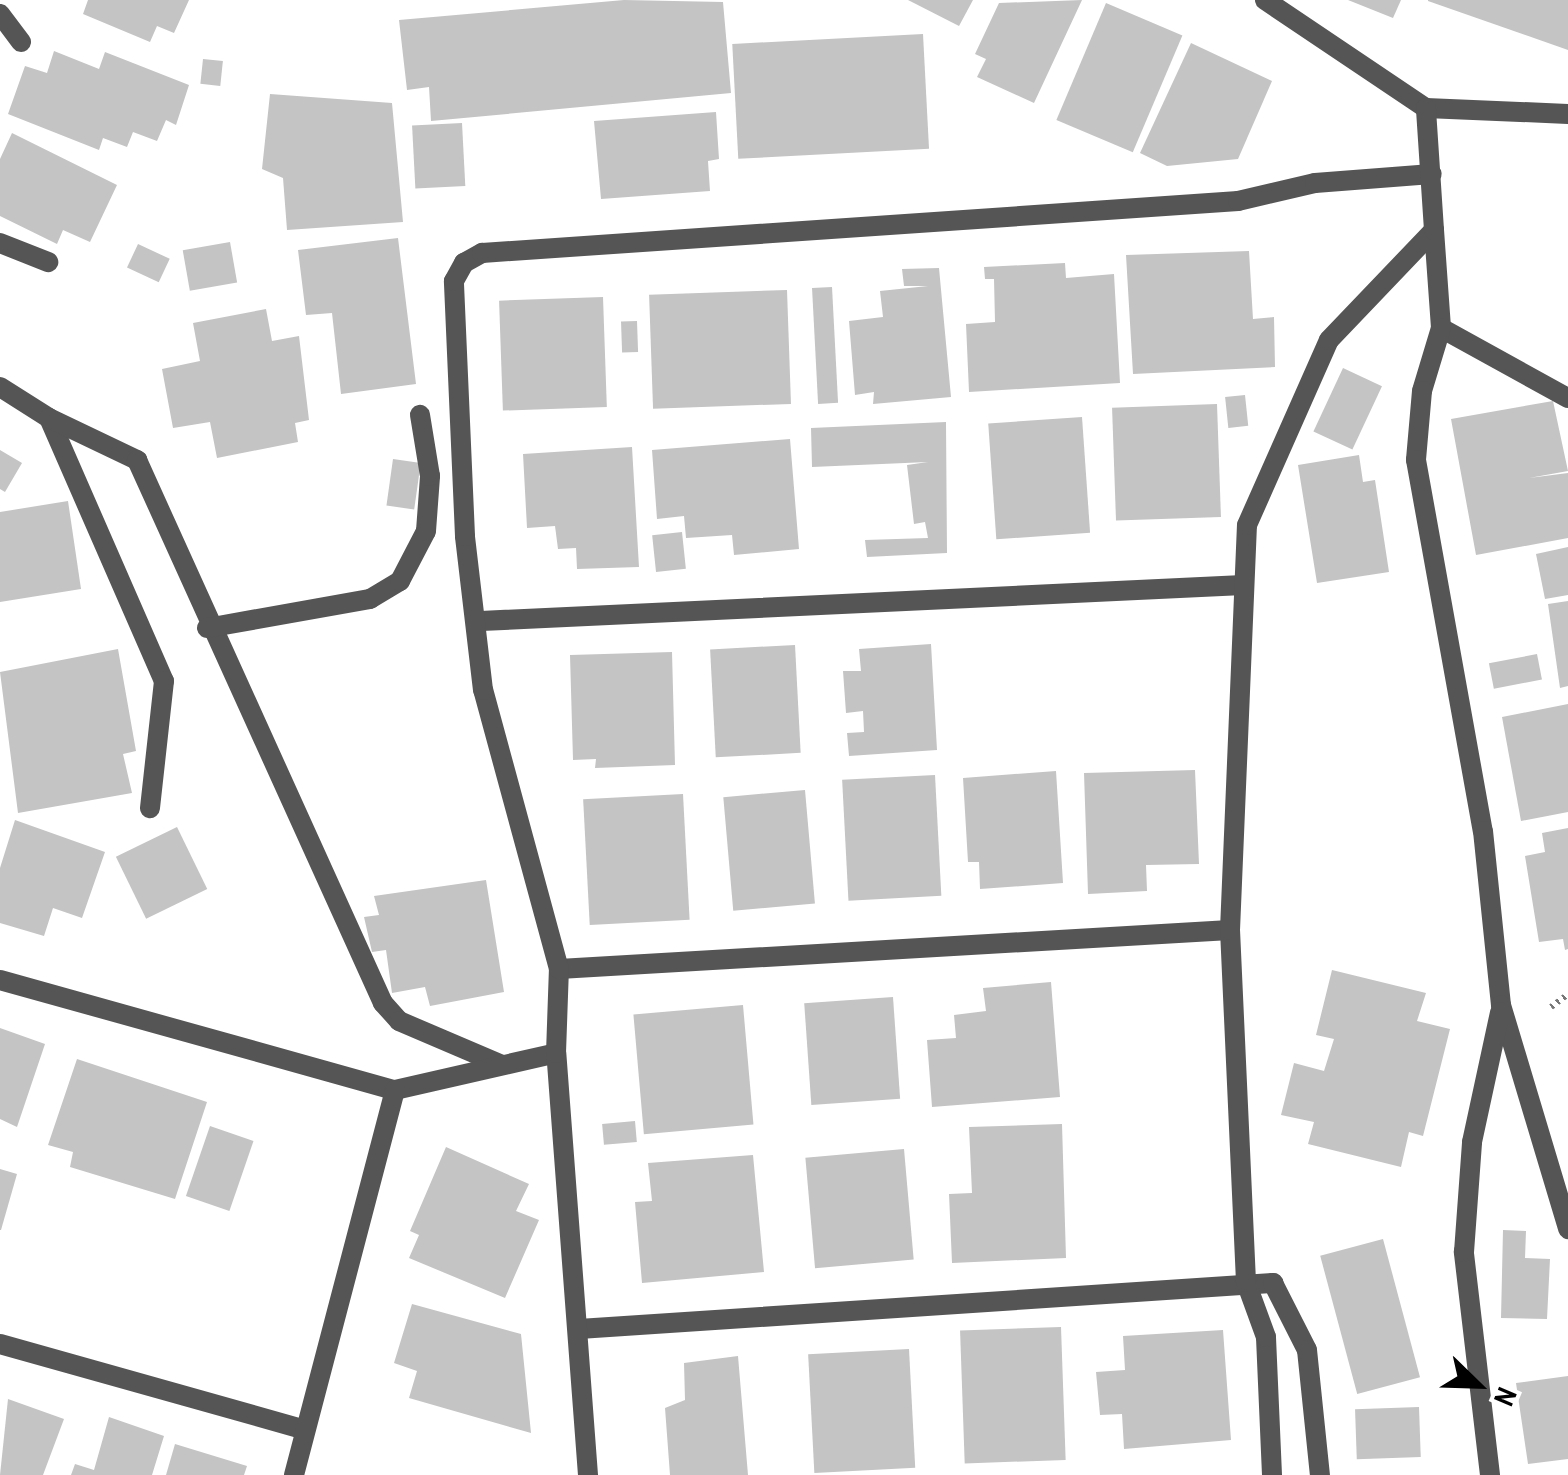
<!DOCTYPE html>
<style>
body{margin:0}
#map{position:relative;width:1568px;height:1475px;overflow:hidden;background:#fff;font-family:"Archivo Narrow",sans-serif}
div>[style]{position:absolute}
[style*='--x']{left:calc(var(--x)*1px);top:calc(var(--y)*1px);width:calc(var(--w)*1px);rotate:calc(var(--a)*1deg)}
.building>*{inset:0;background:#c4c4c4;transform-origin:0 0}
.path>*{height:6px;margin-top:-3px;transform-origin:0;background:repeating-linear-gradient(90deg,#777 0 2.5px,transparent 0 7.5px)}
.lane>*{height:20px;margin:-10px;padding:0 10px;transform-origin:10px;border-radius:10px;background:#555}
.street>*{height:20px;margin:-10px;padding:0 10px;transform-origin:10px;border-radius:10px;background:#555}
span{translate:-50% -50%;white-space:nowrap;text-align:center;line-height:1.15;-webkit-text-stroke:8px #fff;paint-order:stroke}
.north{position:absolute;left:1428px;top:1335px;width:100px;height:100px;-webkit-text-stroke:8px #fff;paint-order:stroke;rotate:113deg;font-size:28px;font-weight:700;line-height:40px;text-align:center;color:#000}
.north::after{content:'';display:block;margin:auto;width:35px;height:45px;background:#000;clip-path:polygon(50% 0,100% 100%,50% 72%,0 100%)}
</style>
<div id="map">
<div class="building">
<i style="clip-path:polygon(88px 0,189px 0,174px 33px,157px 26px,150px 42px,83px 14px)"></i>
<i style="clip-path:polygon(624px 0,723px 2px,731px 93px,431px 121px,429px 87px,407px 90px,399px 20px)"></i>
<i style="clip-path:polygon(908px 0,973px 0,959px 26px)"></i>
<i style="clip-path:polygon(1082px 0,1034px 103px,977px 77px,986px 59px,975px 54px,999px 3px)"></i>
<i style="clip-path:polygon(1348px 0,1401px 0,1393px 18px)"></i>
<i style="clip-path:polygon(1428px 0,1568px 0,1568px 50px,1428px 1px)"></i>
<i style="left:1106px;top:3px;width:83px;height:127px;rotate:23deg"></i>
<i style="left:923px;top:34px;width:115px;height:191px;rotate:87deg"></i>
<i style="clip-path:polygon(1191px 43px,1272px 81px,1238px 159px,1167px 166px,1140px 153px)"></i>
<i style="clip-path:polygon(54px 51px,99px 69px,105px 52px,189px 85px,176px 125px,166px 120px,157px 141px,133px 132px,127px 147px,103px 138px,99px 150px,8px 114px,25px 66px,47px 73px)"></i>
<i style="left:203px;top:59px;width:20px;height:25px;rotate:6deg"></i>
<i style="clip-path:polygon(270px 94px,392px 103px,403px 222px,287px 230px,283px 178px,262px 169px)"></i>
<i style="clip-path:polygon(716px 112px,719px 159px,708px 161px,710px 191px,601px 199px,594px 121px)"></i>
<i style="left:462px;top:123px;width:63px;height:50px;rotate:87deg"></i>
<i style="clip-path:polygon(12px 133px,117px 185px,90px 242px,63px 230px,57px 244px,0 216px,0 159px)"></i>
<i style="clip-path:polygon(398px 238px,416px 384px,341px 394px,332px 313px,306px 315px,298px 250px)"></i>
<i style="left:230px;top:242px;width:41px;height:48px;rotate:80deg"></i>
<i style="left:138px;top:244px;width:35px;height:26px;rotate:25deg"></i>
<i style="clip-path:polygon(1249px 251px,1253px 319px,1274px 317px,1275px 367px,1133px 374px,1126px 255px)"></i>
<i style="clip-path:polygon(1065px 263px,1066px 278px,1114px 274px,1120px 383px,969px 392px,966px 324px,995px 322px,994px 279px,985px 279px,984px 267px)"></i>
<i style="clip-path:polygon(939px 268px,951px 397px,873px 404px,874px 392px,855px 395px,849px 321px,883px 317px,880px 291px,928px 286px,904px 286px,902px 269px)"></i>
<i style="left:832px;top:287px;width:116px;height:20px;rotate:87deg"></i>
<i style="left:787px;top:290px;width:114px;height:138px;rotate:88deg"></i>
<i style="left:603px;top:297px;width:110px;height:104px;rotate:88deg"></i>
<i style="clip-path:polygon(266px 309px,272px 341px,299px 336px,309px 420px,295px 423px,298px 442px,217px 458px,210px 422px,173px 428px,162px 369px,200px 361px,193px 323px)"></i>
<i style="left:637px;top:321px;width:31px;height:16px;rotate:88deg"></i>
<i style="left:1343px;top:368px;width:43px;height:70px;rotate:25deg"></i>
<i style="left:1245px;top:395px;width:31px;height:20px;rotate:84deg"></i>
<i style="clip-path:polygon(1553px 401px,1568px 471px,1529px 478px,1568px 473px,1568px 538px,1476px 555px,1451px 419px)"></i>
<i style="left:1217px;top:404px;width:113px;height:105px;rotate:88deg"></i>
<i style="left:1082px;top:417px;width:116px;height:94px;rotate:86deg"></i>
<i style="clip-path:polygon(946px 422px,947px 553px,867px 557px,865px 540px,928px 538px,925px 522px,914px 524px,907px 465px,928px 462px,812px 467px,811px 428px)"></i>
<i style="clip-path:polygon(790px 439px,799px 549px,734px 555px,732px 535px,686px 538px,684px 516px,657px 519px,652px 450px)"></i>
<i style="clip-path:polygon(632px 447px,639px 567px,577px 569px,576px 548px,558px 549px,555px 526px,527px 528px,523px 454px)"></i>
<i style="clip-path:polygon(0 450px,22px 463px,5px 492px,0 489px)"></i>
<i style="clip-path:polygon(1359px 455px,1363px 482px,1375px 480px,1389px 572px,1317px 583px,1298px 465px)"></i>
<i style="left:393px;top:459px;width:28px;height:47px;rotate:8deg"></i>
<i style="clip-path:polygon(68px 501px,81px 589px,0 602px,0 512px)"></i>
<i style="left:682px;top:532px;width:37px;height:30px;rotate:84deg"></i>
<i style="clip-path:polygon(1568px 547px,1568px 595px,1545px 599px,1536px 554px)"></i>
<i style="clip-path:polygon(1568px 601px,1568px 686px,1560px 688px,1548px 604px)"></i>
<i style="clip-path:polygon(931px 644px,937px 750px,849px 756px,847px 733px,864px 732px,863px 711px,846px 713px,843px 671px,861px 671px,859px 649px)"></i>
<i style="left:795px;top:645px;width:108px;height:85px;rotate:87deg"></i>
<i style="clip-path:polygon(118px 649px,136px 751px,123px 754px,132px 793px,18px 813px,0 672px)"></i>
<i style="clip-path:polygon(672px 652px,675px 765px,595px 768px,596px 759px,573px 760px,570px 655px)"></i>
<i style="left:1537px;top:654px;width:26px;height:49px;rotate:79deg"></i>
<i style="clip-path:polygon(1568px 704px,1568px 812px,1521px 821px,1502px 717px)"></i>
<i style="clip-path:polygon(1195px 770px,1199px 864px,1146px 865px,1147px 891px,1088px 894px,1084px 773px)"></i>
<i style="clip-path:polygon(1056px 771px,1063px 883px,980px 889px,979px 862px,968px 862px,963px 778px)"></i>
<i style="left:935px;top:775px;width:121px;height:93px;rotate:87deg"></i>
<i style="left:805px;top:790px;width:114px;height:82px;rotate:85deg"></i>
<i style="left:683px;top:794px;width:126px;height:100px;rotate:87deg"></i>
<i style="clip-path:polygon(15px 820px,105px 852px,82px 918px,53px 908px,44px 936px,0 923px,0 868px)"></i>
<i style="left:177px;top:827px;width:69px;height:68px;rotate:64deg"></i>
<i style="clip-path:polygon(1568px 828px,1568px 949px,1565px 950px,1563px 939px,1539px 942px,1525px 856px,1545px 852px,1542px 833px)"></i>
<i style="clip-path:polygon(486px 880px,504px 992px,430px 1006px,425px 987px,392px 993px,386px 950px,372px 952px,364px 917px,379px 915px,374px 896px)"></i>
<i style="clip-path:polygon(1332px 970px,1426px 993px,1417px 1021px,1450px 1029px,1423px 1136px,1409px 1132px,1401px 1167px,1308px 1144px,1314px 1122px,1281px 1115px,1294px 1063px,1324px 1071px,1334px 1039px,1316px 1035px)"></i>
<i style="clip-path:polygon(1051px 982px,1060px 1097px,932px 1107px,927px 1040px,956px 1038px,954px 1015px,986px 1011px,983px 988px)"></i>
<i style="left:893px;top:997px;width:102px;height:89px;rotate:86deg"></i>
<i style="left:743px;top:1005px;width:120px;height:110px;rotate:85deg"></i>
<i style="clip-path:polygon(0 1028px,45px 1044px,17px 1127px,0 1119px)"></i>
<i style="clip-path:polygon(77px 1059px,207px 1102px,175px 1199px,70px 1167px,73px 1152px,48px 1145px)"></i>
<i style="left:635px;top:1121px;width:21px;height:33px;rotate:85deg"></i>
<i style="clip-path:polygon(1062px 1124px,1066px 1258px,952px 1263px,949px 1194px,972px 1193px,969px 1127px)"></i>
<i style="left:210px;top:1126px;width:46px;height:74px;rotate:19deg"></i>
<i style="clip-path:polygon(446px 1147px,529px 1184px,516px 1211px,539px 1220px,505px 1298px,409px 1258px,419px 1235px,410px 1231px)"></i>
<i style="left:904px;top:1149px;width:111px;height:99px;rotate:85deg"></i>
<i style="clip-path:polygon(753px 1155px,764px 1272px,642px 1283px,635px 1202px,652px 1201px,648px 1163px)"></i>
<i style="clip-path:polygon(0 1169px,17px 1174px,1px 1230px,0 1230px)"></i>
<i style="clip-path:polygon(1503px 1230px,1526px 1231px,1525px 1258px,1550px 1259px,1547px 1319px,1501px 1318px)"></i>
<i style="left:1383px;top:1239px;width:143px;height:65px;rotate:75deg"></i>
<i style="clip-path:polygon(412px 1304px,521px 1334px,531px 1433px,409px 1398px,417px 1371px,394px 1363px)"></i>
<i style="left:1061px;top:1327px;width:133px;height:101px;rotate:88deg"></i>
<i style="clip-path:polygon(1223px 1330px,1231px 1440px,1124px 1449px,1122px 1414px,1100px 1415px,1096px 1372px,1125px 1370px,1123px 1336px)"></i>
<i style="left:909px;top:1349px;width:119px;height:101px;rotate:87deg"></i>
<i style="clip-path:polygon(738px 1356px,748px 1475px,670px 1475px,665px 1408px,685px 1400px,684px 1363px)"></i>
<i style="clip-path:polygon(1568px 1376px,1568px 1459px,1528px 1464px,1516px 1383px)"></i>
<i style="clip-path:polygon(8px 1399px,64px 1419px,43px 1475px,0 1475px)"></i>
<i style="left:1419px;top:1407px;width:50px;height:64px;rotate:88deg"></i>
<i style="clip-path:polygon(109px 1417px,164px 1436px,152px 1475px,71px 1475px,75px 1464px,94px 1470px)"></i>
<i style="clip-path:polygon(175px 1444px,247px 1466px,244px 1475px,166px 1475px)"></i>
</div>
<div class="path">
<i style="--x:1551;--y:1007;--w:21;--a:-37"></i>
</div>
<div class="lane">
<i style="--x:0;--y:14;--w:35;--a:53"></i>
<i style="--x:0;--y:243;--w:52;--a:21.6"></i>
<i style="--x:1441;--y:328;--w:145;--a:28.9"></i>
</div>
<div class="street">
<i style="--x:1265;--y:0;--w:194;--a:33.9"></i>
<i style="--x:1426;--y:108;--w:142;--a:2.4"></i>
<i style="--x:1434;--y:230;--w:98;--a:85.9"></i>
<i style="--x:1441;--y:328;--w:66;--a:106.8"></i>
<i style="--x:1422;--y:391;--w:69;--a:95"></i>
<i style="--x:1416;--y:460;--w:377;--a:79.8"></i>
<i style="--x:1483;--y:831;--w:175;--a:84.1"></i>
<i style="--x:1501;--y:1005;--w:234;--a:73.3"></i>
<i style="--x:0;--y:387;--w:58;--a:32.3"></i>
<i style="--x:49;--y:418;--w:287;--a:66.4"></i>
<i style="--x:164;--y:681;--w:128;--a:96.3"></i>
<i style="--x:49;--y:418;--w:98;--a:25.5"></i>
<i style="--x:137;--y:460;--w:596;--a:65.63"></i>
<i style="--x:383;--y:1003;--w:24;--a:48"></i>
<i style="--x:399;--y:1021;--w:112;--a:23.1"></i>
<i style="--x:481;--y:621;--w:763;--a:-2.7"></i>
<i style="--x:207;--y:628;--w:166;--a:-10.1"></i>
<i style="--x:370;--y:599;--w:35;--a:-31"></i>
<i style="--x:400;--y:581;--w:56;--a:-62.5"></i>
<i style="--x:426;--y:531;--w:55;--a:-85.8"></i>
<i style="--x:430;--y:476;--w:62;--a:-99.3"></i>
<i style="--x:559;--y:969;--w:672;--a:-3.33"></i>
<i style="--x:0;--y:980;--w:410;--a:15.6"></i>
<i style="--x:395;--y:1090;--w:165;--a:-12.9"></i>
<i style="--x:579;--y:1329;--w:696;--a:-3.79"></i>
<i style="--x:1273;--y:1283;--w:75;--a:63.1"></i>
<i style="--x:1307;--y:1350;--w:126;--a:84.1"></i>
<i style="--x:0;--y:1344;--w:317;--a:15.7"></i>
<i style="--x:294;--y:1475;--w:398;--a:-75.3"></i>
<i style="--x:588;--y:1475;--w:423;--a:-94.3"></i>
<i style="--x:556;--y:1053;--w:84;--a:-88"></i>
<i style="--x:559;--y:969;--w:289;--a:-105.2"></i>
<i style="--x:483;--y:690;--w:155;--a:-96.7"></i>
<i style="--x:465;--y:536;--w:255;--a:-92.5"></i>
<i style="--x:454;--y:281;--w:21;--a:-61"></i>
<i style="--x:464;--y:263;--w:21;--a:-29"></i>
<i style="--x:482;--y:253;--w:758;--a:-3.93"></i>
<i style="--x:1238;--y:201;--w:79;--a:-13.2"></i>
<i style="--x:1315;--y:183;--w:117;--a:-4.4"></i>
<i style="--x:1272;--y:1475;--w:138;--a:-92.5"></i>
<i style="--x:1266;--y:1337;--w:59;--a:-110"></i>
<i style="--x:1246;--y:1282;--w:352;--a:-92.6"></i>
<i style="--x:1230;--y:930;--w:405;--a:-87.6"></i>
<i style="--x:1247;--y:525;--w:202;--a:-66.1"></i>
<i style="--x:1329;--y:340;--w:152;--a:-46.3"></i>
<i style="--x:1434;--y:230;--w:122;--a:-93.8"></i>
<i style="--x:1490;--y:1475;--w:225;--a:-96.7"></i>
<i style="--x:1464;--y:1252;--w:110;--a:-85.8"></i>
<i style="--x:1472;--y:1142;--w:133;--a:-77.8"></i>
</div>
<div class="north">N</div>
</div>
